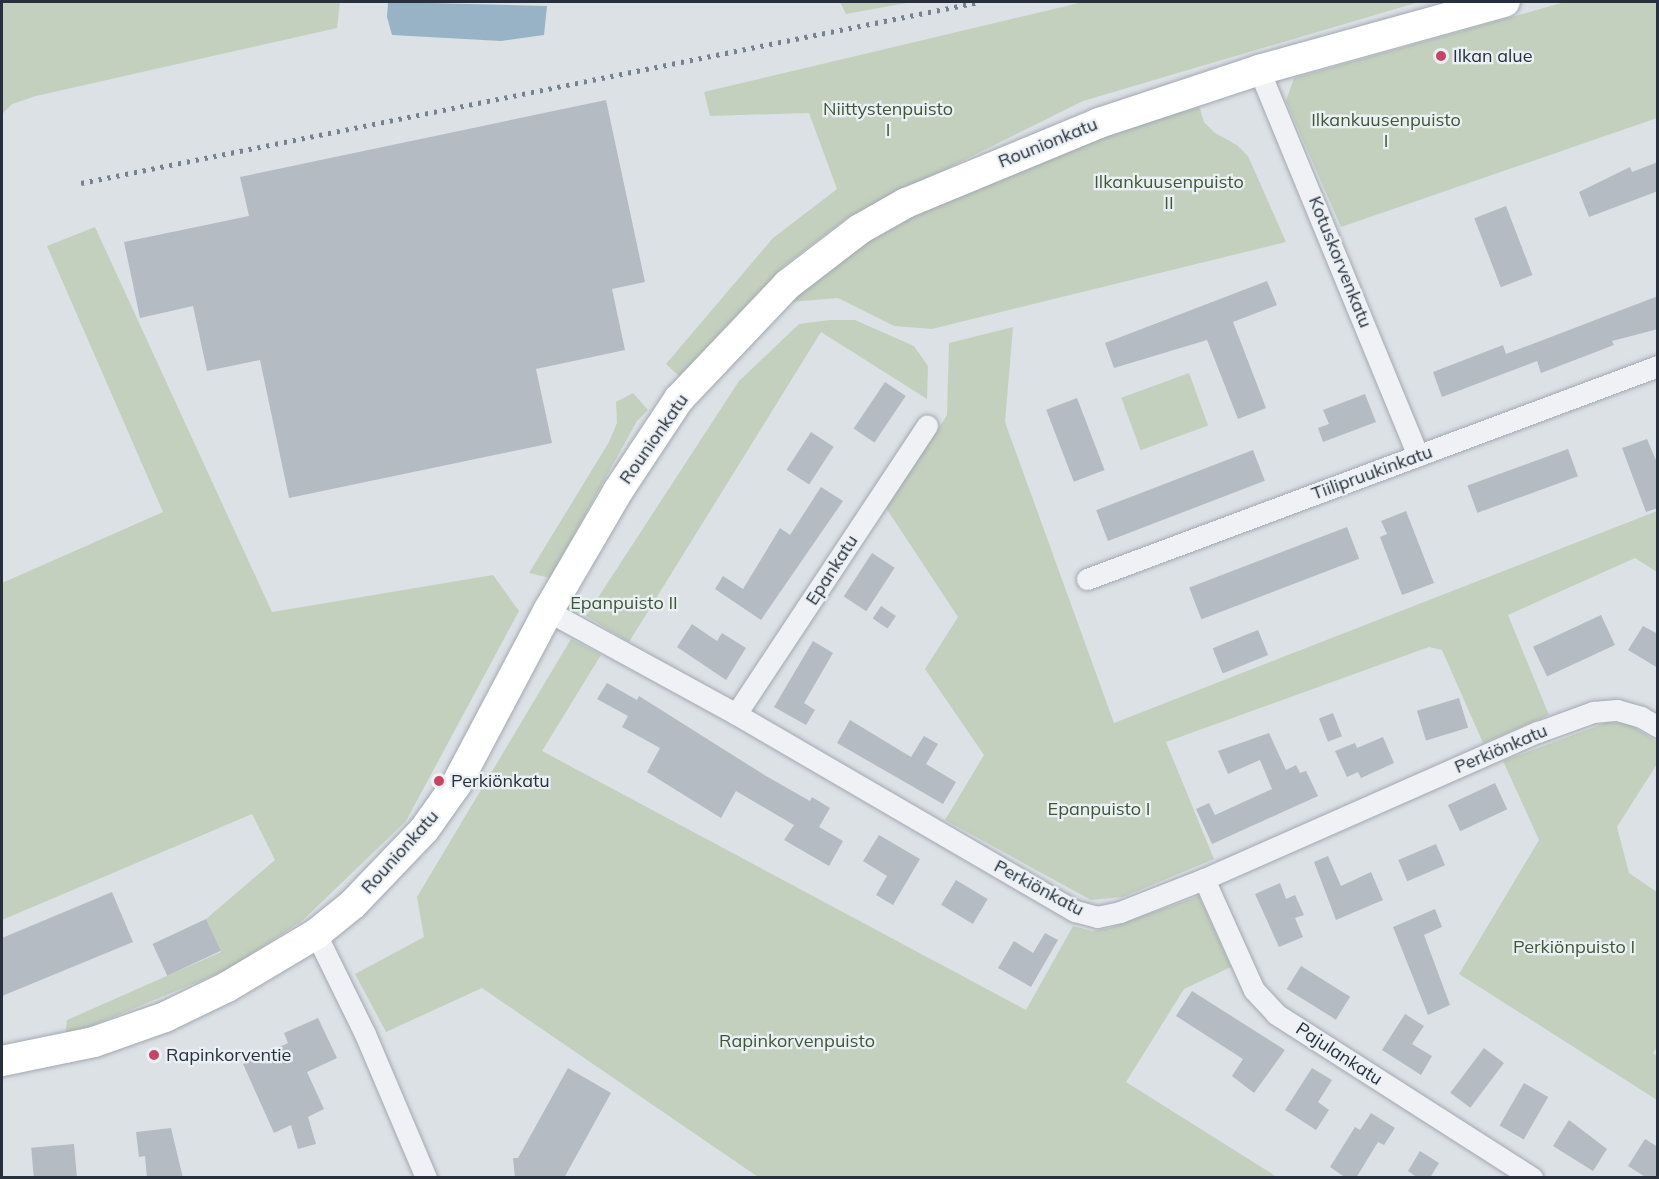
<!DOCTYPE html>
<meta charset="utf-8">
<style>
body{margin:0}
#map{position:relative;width:1659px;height:1179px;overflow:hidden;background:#dce1e6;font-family:Mulish,sans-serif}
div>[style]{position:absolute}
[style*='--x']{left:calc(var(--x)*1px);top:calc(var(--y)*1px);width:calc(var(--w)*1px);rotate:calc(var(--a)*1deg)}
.green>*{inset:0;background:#c4d0be;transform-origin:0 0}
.water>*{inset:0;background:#98b3c5}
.building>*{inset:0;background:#b4bbc2;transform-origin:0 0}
.roads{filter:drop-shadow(0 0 2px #a2a8b0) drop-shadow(0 0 2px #a2a8b0)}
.street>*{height:21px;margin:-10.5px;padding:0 10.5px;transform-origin:10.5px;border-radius:10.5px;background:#eff1f4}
.secondary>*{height:30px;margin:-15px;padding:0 15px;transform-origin:15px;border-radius:15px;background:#fff}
.rail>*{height:4.5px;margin-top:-2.25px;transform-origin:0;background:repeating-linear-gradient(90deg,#76828f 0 3px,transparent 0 9px)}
.dots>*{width:16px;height:16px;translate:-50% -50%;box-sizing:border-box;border:3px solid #ebf0f4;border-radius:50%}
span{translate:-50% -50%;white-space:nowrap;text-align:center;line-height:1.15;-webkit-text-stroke:4.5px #ebf0f4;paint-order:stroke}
.poi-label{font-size:18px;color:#27303c}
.left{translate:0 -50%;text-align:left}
.park-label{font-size:18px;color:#3e5735}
.street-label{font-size:18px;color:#27303c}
.frame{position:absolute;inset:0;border:3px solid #27303c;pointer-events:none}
</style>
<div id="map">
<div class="green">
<i style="clip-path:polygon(2px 2px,340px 2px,337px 28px,36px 96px,12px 104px,2px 114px)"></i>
<i style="clip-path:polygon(840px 2px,912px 2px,846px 14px)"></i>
<i style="clip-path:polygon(1083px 2px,1419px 2px,1083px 101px,847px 218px,784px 266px,679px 376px,666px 364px,773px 238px,837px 189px,809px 113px,710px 116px,704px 92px)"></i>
<i style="clip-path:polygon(1565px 2px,1657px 2px,1657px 118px,1341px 227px,1286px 101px,1294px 78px)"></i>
<i style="clip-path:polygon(1199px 106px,1204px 122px,1215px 133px,1237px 145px,1248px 156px,1286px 242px,932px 329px,894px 326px,838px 298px,790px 302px,850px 251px,966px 184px,1090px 138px)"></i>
<i style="clip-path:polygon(95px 227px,272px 612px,493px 575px,519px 611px,406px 821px,303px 920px,229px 969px,65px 1037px,67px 1020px,221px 952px,206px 919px,275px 860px,252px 814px,2px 920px,2px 583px,163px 512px,47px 246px)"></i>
<i style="clip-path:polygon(829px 320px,855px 320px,914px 346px,928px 366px,927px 399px,821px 332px,629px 642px,586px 616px,739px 381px,799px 324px)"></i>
<i style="clip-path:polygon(1013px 327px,1005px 422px,1114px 723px,1657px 511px,1657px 572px,1635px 558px,1508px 615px,1549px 715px,1483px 743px,1442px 650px,1429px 647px,1166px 742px,1214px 859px,1123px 897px,1091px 900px,945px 820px,984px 755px,925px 669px,958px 617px,886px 508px,947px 415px,949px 343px)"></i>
<i style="left:1189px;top:373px;width:56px;height:72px;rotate:70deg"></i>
<i style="clip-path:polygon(633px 393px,648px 410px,637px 421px,550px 578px,529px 573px,609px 442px,617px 423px,616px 402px)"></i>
<i style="clip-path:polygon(571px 639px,601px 655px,542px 751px,1026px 1010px,1073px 926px,1092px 931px,1109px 928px,1199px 896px,1231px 967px,1184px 989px,1126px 1082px,1277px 1177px,758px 1177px,482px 988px,386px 1032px,355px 974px,424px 937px,417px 897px)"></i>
<i style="clip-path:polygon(1608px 722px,1629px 724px,1657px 742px,1657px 764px,1617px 827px,1629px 873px,1657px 892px,1658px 1046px,1653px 1053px,1657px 1056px,1657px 1100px,1459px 974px,1539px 840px,1503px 761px)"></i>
</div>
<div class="water">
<i style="clip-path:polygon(388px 2px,547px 6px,544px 35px,501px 41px,392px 35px,387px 17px)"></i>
</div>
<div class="building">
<i style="clip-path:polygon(606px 100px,645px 282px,612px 289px,625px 350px,536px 369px,552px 443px,289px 498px,260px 360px,207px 371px,193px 306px,140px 318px,124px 242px,249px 216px,240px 177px)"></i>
<i style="clip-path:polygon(1658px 162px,1658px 191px,1589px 217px,1579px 192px,1630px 167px,1632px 172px)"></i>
<i style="left:1506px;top:206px;width:74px;height:34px;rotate:69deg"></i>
<i style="clip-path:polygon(1267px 281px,1277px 305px,1233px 322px,1266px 408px,1238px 419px,1207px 340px,1114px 368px,1105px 343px)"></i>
<i style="clip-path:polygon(1658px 296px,1658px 329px,1612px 341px,1614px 345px,1541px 373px,1537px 361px,1442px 397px,1433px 372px,1503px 345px,1506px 354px)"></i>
<i style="left:885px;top:382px;width:25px;height:56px;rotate:34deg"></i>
<i style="clip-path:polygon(1365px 394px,1376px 422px,1323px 442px,1318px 428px,1329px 424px,1323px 410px)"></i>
<i style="left:1077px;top:398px;width:77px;height:33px;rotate:69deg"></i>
<i style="left:811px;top:432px;width:27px;height:45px;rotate:33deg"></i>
<i style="clip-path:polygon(1647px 439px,1658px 465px,1658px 508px,1646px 512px,1622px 448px)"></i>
<i style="left:1568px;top:449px;width:29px;height:107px;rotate:70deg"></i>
<i style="left:1253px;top:450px;width:33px;height:168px;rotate:69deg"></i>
<i style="clip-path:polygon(821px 487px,843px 501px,761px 620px,715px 589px,723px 576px,743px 589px,780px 528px,790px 535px)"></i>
<i style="clip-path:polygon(1406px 511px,1434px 583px,1402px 595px,1380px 537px,1387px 534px,1381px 521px)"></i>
<i style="left:1347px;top:527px;width:34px;height:169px;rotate:69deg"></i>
<i style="left:872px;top:553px;width:27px;height:52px;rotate:33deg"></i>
<i style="left:881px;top:606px;width:18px;height:15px;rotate:34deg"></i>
<i style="left:1601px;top:615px;width:33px;height:75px;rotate:65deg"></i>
<i style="clip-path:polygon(692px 624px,717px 641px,722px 633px,746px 648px,726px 680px,677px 647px)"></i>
<i style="clip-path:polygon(1643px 626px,1658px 634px,1658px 668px,1628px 650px)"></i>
<i style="left:1258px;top:630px;width:27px;height:49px;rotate:68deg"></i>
<i style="clip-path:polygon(813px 641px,833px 653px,804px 703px,815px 710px,806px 725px,774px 707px)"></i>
<i style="clip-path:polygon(607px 683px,637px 700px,639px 696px,766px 776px,810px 801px,812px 797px,830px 808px,819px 827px,843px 841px,829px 866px,784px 840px,794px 825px,736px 791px,721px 818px,647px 772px,660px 748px,622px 727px,628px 716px,597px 699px)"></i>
<i style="left:1459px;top:698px;width:31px;height:44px;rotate:73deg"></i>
<i style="left:1333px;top:713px;width:25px;height:15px;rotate:69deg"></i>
<i style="clip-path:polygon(850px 720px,911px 757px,924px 736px,938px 744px,926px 764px,956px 782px,943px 804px,837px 743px)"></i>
<i style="clip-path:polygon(1269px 733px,1286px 770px,1296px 765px,1300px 773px,1306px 771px,1318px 796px,1212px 844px,1196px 809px,1209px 803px,1215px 815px,1272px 789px,1260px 760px,1228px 774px,1218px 751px)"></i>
<i style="clip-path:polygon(1383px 737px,1394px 763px,1361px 778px,1358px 772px,1347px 777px,1335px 751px,1355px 743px,1357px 748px)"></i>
<i style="left:1495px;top:783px;width:29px;height:52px;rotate:65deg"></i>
<i style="clip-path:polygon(879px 835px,920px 859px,893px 905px,876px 895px,887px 876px,863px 861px)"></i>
<i style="left:1436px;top:844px;width:23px;height:41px;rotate:67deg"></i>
<i style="clip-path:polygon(1328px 856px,1341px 886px,1371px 872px,1383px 900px,1336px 920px,1314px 862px)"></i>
<i style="left:956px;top:880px;width:37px;height:29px;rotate:31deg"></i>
<i style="clip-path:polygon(1280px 883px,1286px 899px,1295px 895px,1304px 915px,1295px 918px,1303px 937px,1279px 947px,1255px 894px)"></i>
<i style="clip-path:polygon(112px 892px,133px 942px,2px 996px,2px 938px)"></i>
<i style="clip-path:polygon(1435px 909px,1442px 927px,1424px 935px,1450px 1005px,1428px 1015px,1393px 927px)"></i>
<i style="left:206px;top:919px;width:35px;height:59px;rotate:65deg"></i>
<i style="clip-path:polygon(1045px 933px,1058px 940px,1031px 987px,998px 968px,1014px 941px,1033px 953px)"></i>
<i style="left:1301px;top:966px;width:58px;height:27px;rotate:32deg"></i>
<i style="clip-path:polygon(1192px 991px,1285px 1050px,1254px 1093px,1232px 1076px,1243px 1059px,1176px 1016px)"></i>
<i style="clip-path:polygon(1405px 1014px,1424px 1026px,1412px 1044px,1432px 1056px,1421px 1075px,1382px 1050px)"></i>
<i style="clip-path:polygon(318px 1018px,337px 1058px,307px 1072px,324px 1109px,308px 1117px,316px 1144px,298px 1149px,291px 1125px,274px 1133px,243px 1064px,288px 1043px,284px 1033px)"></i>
<i style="left:1484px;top:1048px;width:25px;height:56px;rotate:37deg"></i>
<i style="clip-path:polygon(568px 1068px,611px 1093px,564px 1178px,515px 1178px,513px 1158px,518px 1158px)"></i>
<i style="clip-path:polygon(1312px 1068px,1332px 1080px,1318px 1102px,1329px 1110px,1316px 1130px,1285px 1110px)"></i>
<i style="left:1524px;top:1083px;width:28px;height:49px;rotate:30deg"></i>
<i style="clip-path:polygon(1371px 1113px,1395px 1128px,1384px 1145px,1378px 1142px,1356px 1178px,1346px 1178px,1330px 1167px,1355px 1127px,1360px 1130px)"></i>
<i style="clip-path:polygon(1569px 1120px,1607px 1149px,1593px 1171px,1553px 1146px)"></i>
<i style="clip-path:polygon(171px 1128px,183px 1178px,147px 1178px,145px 1156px,139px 1157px,136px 1132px)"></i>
<i style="clip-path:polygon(1645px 1139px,1658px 1147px,1658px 1178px,1647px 1178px,1628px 1166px)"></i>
<i style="left:74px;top:1144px;width:34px;height:43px;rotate:85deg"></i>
<i style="clip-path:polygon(1420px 1151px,1439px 1163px,1430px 1178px,1418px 1178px,1408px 1171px)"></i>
</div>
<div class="roads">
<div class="street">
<i style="--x:1259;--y:70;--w:417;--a:67.6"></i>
<i style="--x:1087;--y:579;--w:609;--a:-20.46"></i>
<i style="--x:548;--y:611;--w:214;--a:28.7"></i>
<i style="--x:736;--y:714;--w:392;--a:30.2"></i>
<i style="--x:1075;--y:911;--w:23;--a:15"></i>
<i style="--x:1097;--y:917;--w:24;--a:-12"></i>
<i style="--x:1120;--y:912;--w:90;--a:-21.4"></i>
<i style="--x:1204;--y:879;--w:365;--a:-23.8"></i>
<i style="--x:1538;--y:732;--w:59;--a:-20"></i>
<i style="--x:1593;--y:712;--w:24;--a:-5"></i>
<i style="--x:1617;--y:710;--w:25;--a:16"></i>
<i style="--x:1641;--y:717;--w:20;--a:30"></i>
<i style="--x:736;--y:714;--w:346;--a:-56.5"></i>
<i style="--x:1204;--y:879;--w:122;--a:65.8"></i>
<i style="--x:1254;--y:990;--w:33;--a:47"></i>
<i style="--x:1276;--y:1014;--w:304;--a:32.6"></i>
<i style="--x:316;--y:934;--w:111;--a:63.9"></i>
<i style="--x:365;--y:1034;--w:156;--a:67"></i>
</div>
<div class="secondary">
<i style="--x:2;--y:1061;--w:94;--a:-11.7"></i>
<i style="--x:94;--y:1042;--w:75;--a:-19.4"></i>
<i style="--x:165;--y:1017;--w:69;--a:-25.8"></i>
<i style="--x:227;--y:987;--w:104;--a:-30.8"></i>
<i style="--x:316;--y:934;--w:48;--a:-39"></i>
<i style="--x:353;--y:904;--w:103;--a:-46.2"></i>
<i style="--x:424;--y:830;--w:55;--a:-54.6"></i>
<i style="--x:456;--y:785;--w:197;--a:-62.1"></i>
<i style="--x:548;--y:611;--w:139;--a:-59.7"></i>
<i style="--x:618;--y:491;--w:110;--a:-56.5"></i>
<i style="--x:679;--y:399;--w:157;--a:-46.5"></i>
<i style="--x:787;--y:285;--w:92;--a:-37.5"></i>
<i style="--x:860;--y:229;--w:53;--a:-29.5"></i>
<i style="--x:906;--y:203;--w:209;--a:-22.5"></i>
<i style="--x:1099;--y:123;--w:169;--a:-18.3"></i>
<i style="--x:1259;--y:70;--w:255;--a:-15.5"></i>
</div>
</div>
<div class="rail">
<i style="--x:81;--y:183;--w:916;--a:-11.4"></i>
</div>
<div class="dots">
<i style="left:1441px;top:56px;background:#c84465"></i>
<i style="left:439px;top:781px;background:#c84465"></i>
<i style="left:154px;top:1055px;background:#c84465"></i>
</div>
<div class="poi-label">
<span class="left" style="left:1453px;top:56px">Ilkan alue</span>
<span class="left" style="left:451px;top:781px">Perkiönkatu</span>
<span class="left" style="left:166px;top:1055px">Rapinkorventie</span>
</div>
<div class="park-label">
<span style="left:888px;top:120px">Niittystenpuisto<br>I</span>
<span style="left:1386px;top:131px">Ilkankuusenpuisto<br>I</span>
<span style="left:1169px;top:193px">Ilkankuusenpuisto<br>II</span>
<span style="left:624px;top:603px">Epanpuisto II</span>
<span style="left:1099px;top:809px">Epanpuisto I</span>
<span style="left:1574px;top:947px">Perkiönpuisto I</span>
<span style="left:797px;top:1041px">Rapinkorvenpuisto</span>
</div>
<div class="street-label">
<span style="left:1048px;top:143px;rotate:-22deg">Rounionkatu</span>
<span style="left:1340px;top:262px;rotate:68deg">Kotuskorvenkatu</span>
<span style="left:654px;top:439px;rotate:-55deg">Rounionkatu</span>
<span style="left:1372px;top:473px;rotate:-20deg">Tiilipruukinkatu</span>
<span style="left:832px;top:570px;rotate:-57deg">Epankatu</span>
<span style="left:1501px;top:749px;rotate:-23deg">Perkiönkatu</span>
<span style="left:400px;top:852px;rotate:-48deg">Rounionkatu</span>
<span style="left:1039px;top:888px;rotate:28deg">Perkiönkatu</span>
<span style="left:1339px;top:1054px;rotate:33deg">Pajulankatu</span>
</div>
<div class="frame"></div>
</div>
